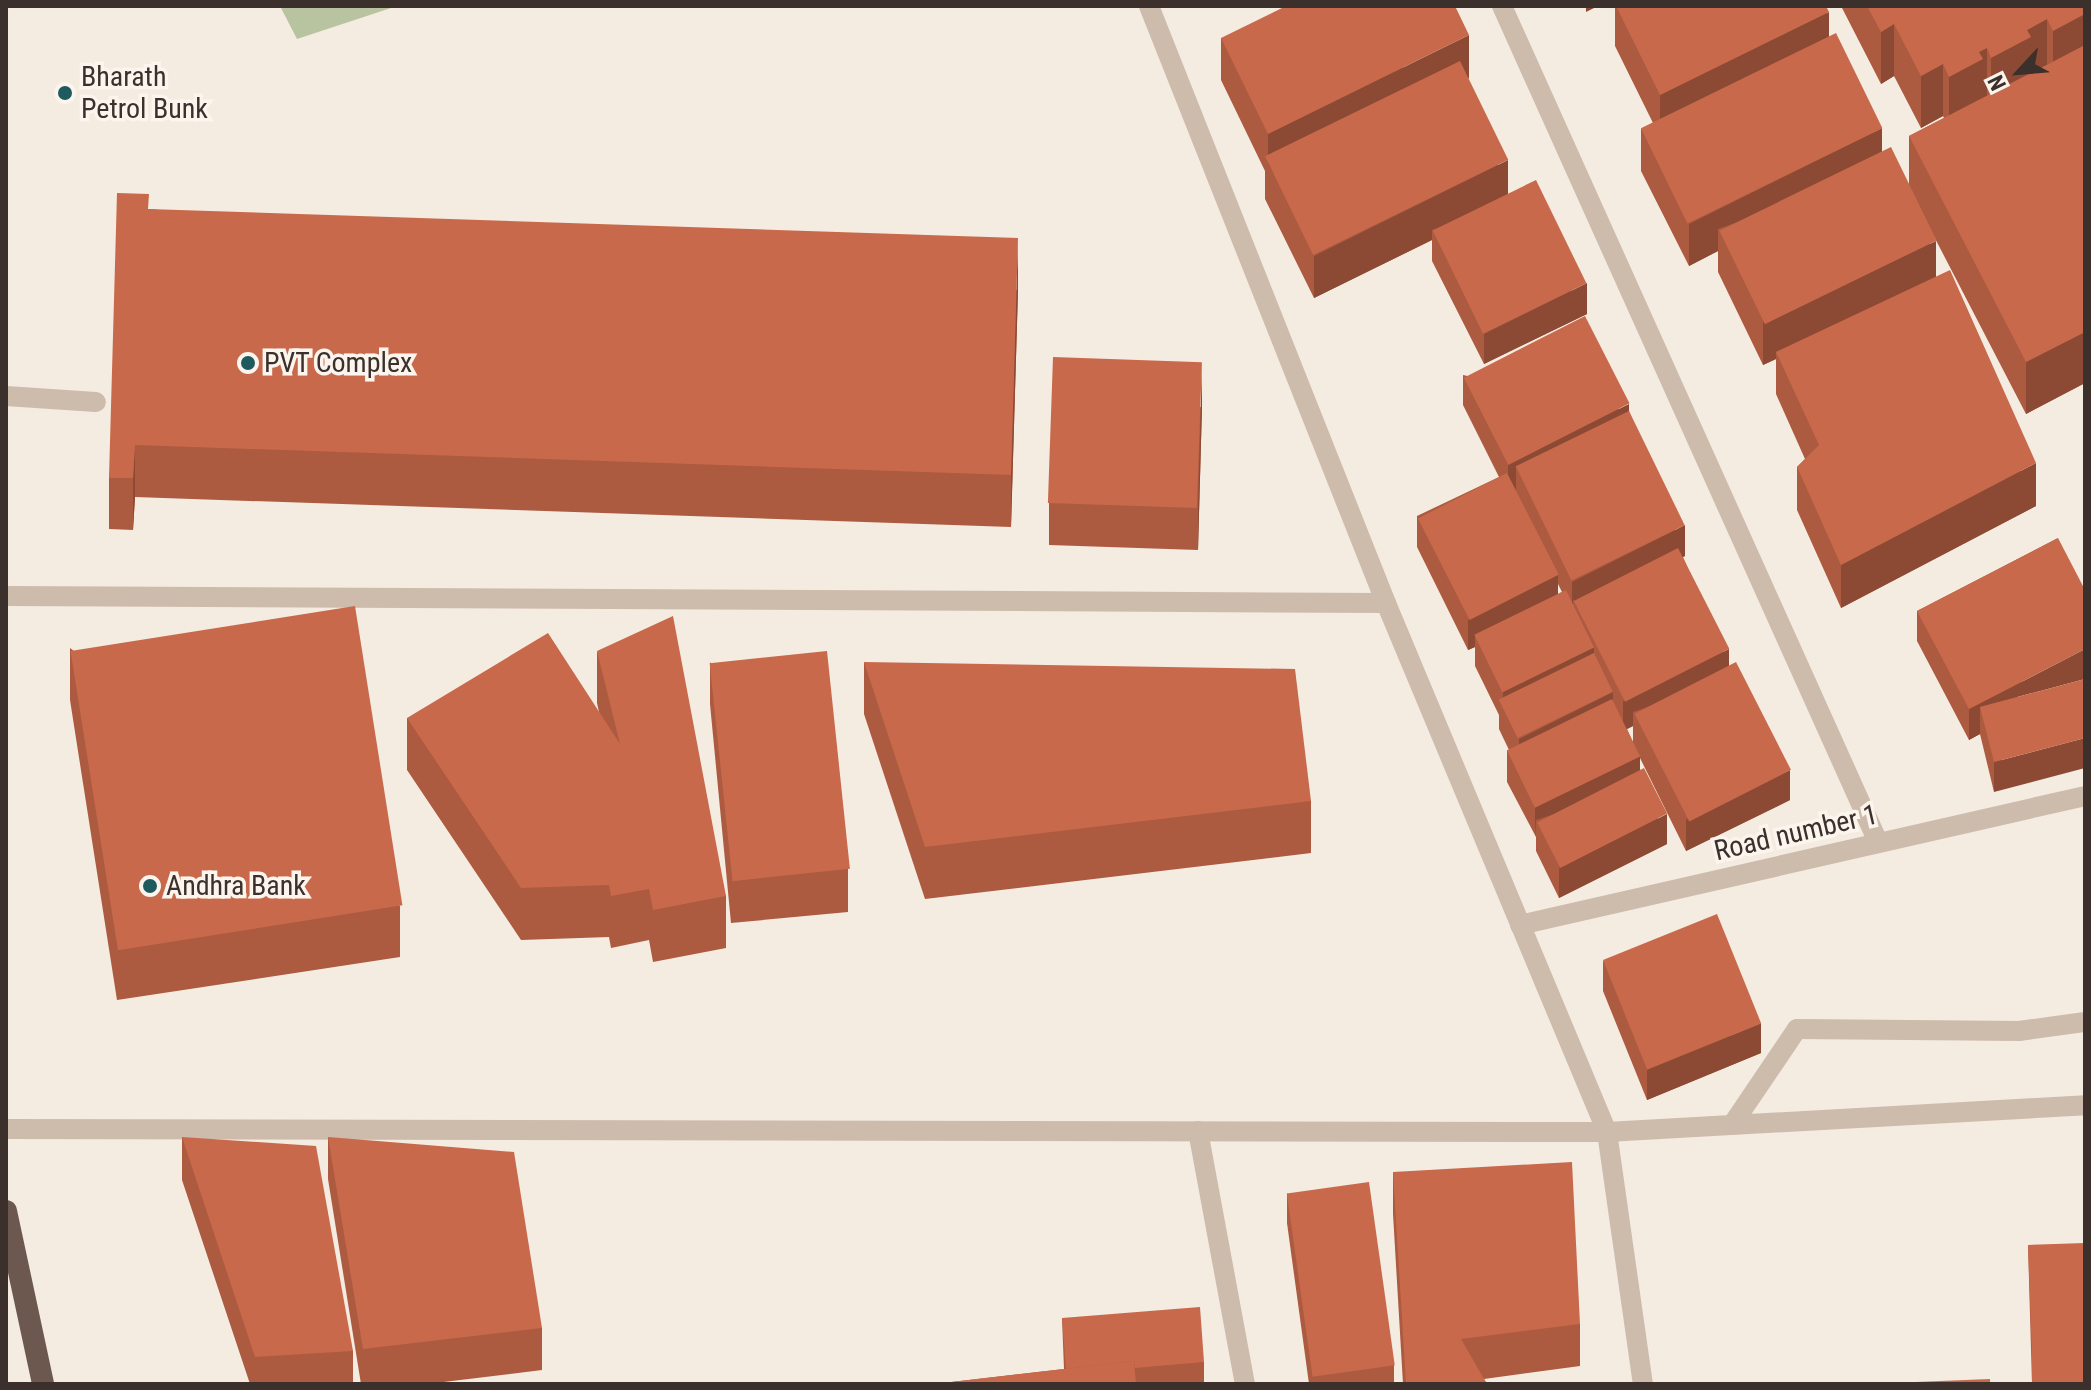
<!DOCTYPE html>
<style>
body{margin:0}
#map{position:relative;width:2091px;height:1390px;overflow:hidden;background:#f4ebe1;font-family:"Roboto Condensed",sans-serif}
div>[style]{position:absolute}
[style*='--x']{left:calc(var(--x)*1px);top:calc(var(--y)*1px);width:calc(var(--w)*1px);rotate:calc(var(--a)*1deg)}
.green>*{inset:0;background:#b8c4a0}
.service>*{height:20px;margin:-10px;padding:0 10px;transform-origin:10px;border-radius:10px;background:#cdbbac}
.minor>*{height:20px;margin:-10px;padding:0 10px;transform-origin:10px;border-radius:10px;background:#cdbbac}
.trunk>*{height:22px;margin:-11px;padding:0 11px;transform-origin:11px;border-radius:11px;background:#6c584f}
.wall>*{inset:0;background:#ac5a40}
.shaded-wall>*{inset:0;background:#8c4a34}
.building>*{inset:0;background:#c8694b;transform-origin:0 0}
.dots>*{width:22px;height:22px;translate:-50% -50%;box-sizing:border-box;border:4px solid #fbf5ee;border-radius:50%}
span{translate:-50% -50%;white-space:nowrap;text-align:center;line-height:1.15;-webkit-text-stroke:7px #fbf5ee;paint-order:stroke}
.poi-label{font-size:28px;color:#3b302b}
.left{translate:0 -50%;text-align:left}
.street-label{font-size:28px;color:#3b302b}
.frame{position:absolute;inset:0;border:8px solid #3b302b;pointer-events:none}
.north{position:absolute;left:1979px;top:32px;width:80px;height:80px;-webkit-text-stroke:6px #fbf5ee;paint-order:stroke;rotate:244deg;font-size:22px;font-weight:700;line-height:32px;text-align:center;color:#3b302b}
.north::after{content:'';display:block;margin:auto;width:28px;height:36px;background:#3b302b;clip-path:polygon(50% 0,100% 100%,50% 72%,0 100%)}
</style>
<div id="map">
<div class="green">
<i style="clip-path:polygon(280px 6px,397px 6px,297px 39px)"></i>
</div>
<div class="service">
<i style="--x:1198;--y:1131;--w:257;--a:79.5"></i>
</div>
<div class="minor">
<i style="--x:1149;--y:6;--w:642;--a:68.35"></i>
<i style="--x:1386;--y:603;--w:573;--a:67.33"></i>
<i style="--x:1607;--y:1132;--w:255;--a:81.9"></i>
<i style="--x:1502;--y:6;--w:917;--a:65.78"></i>
<i style="--x:6;--y:396;--w:90;--a:3.8"></i>
<i style="--x:6;--y:596;--w:1380;--a:0.29"></i>
<i style="--x:1520;--y:925;--w:580;--a:-12.86"></i>
<i style="--x:1732;--y:1125;--w:116;--a:-55.9"></i>
<i style="--x:1797;--y:1029;--w:222;--a:0.5"></i>
<i style="--x:2019;--y:1031;--w:67;--a:-7.8"></i>
<i style="--x:6;--y:1129;--w:1601;--a:0.11"></i>
<i style="--x:1607;--y:1132;--w:479;--a:-3.2"></i>
</div>
<div class="trunk">
<i style="--x:6;--y:1211;--w:177;--a:77.9"></i>
</div>
<div class="wall">
<i style="clip-path:polygon(1615px 6px,1826px 6px,1829px 36px,1882px 152px,1909px 185px,1909px 136px,1944px 118px,1943px 116px,1921px 128px,1894px 76px,1881px 84px,1841px 6px,2085px 6px,2085px 383px,2026px 414px,1926px 221px,1936px 277px,2036px 506px,1841px 608px,1797px 510px,1797px 467px,1805px 459px,1776px 394px,1776px 359px,1763px 365px,1718px 272px,1718px 251px,1689px 266px,1641px 171px,1641px 129px,1653px 123px,1615px 46px)"></i>
<i style="clip-path:polygon(1221px 38px,1469px 78px,1468px 78px,1508px 194px,1587px 314px,1484px 364px,1432px 261px,1432px 240px,1314px 298px,1265px 199px,1265px 171px,1221px 80px)"></i>
<i style="clip-path:polygon(149px 209px,1018px 290px,1011px 527px,135px 497px,133px 530px,109px 529px,109px 478px)"></i>
<i style="clip-path:polygon(evenodd,1463px 375px,1629px 411px,1685px 556px,1683px 557px,1729px 666px,1790px 800px,1686px 851px,1640px 758px,1640px 769px,1667px 844px,1559px 898px,1536px 851px,1536px 837px,1507px 782px,1507px 751px,1509px 750px,1499px 729px,1499px 715px,1475px 666px,1475px 647px,1468px 650px,1417px 547px,1417px 516px,1499px 477px,1463px 405px,1463px 375px,1558px 584px,1562px 592px,1558px 594px,1558px 584px,1463px 375px,1633px 726px,1633px 742px,1627px 729px,1633px 726px)"></i>
<i style="clip-path:polygon(1202px 406px,1198px 550px,1049px 545px,1049px 503px)"></i>
<i style="clip-path:polygon(2058px 538px,1994px 792px,1980px 734px,1969px 740px,1917px 641px,1917px 611px)"></i>
<i style="clip-path:polygon(70px 648px,400px 906px,400px 957px,117px 1000px,70px 700px)"></i>
<i style="clip-path:polygon(597px 651px,726px 896px,726px 948px,653px 962px,649px 940px,611px 948px,609px 937px,521px 940px,407px 770px,407px 718px,599px 712px,597px 703px)"></i>
<i style="clip-path:polygon(710px 662px,848px 869px,848px 912px,731px 923px,710px 704px)"></i>
<i style="clip-path:polygon(864px 662px,1311px 801px,1311px 853px,925px 899px,864px 714px)"></i>
<i style="clip-path:polygon(1603px 961px,1761px 1053px,1647px 1100px,1603px 991px)"></i>
<i style="clip-path:polygon(182px 1137px,353px 1351px,353px 1384px,250px 1384px,182px 1180px)"></i>
<i style="clip-path:polygon(328px 1137px,542px 1328px,542px 1370px,427px 1384px,361px 1384px,328px 1179px)"></i>
<i style="clip-path:polygon(1393px 1172px,1580px 1324px,1580px 1366px,1484px 1379px,1487px 1384px,1403px 1384px,1393px 1214px)"></i>
<i style="clip-path:polygon(1287px 1193px,1394px 1365px,1394px 1384px,1309px 1384px,1287px 1223px)"></i>
<i style="clip-path:polygon(2028px 1245px,2085px 1384px,2032px 1384px)"></i>
<i style="clip-path:polygon(1062px 1318px,1204px 1362px,1204px 1384px,934px 1384px,1064px 1369px)"></i>
</div>
<div class="shaded-wall">
<i style="clip-path:polygon(1586px 6px,1598px 6px,1586px 12px)"></i>
<i style="clip-path:polygon(2085px 6px,2085px 66px,2053px 83px,2053px 31px)"></i>
<i style="clip-path:polygon(1829px 12px,1829px 55px,1660px 137px,1660px 95px)"></i>
<i style="clip-path:polygon(2047px 19px,2047px 71px,1991px 109px,1991px 58px,2027px 30px)"></i>
<i style="clip-path:polygon(1894px 24px,1894px 76px,1881px 84px,1881px 32px)"></i>
<i style="clip-path:polygon(1469px 35px,1469px 78px,1274px 174px,1268px 163px,1268px 134px)"></i>
<i style="clip-path:polygon(1987px 48px,1987px 100px,1949px 129px,1949px 77px,1979px 52px)"></i>
<i style="clip-path:polygon(1943px 64px,1943px 116px,1921px 128px,1921px 76px)"></i>
<i style="clip-path:polygon(1882px 128px,1882px 171px,1718px 229px,1718px 251px,1689px 266px,1689px 224px)"></i>
<i style="clip-path:polygon(1508px 160px,1508px 203px,1432px 230px,1432px 240px,1314px 298px,1314px 256px)"></i>
<i style="clip-path:polygon(1018px 238px,1018px 290px,1011px 527px,1011px 475px)"></i>
<i style="clip-path:polygon(1936px 241px,1936px 284px,1776px 352px,1776px 359px,1763px 365px,1763px 322px)"></i>
<i style="clip-path:polygon(1587px 283px,1587px 314px,1484px 364px,1484px 334px)"></i>
<i style="clip-path:polygon(2085px 332px,2085px 383px,2026px 414px,2026px 362px)"></i>
<i style="clip-path:polygon(1202px 363px,1202px 406px,1198px 550px,1198px 508px)"></i>
<i style="clip-path:polygon(1629px 404px,1629px 434px,1516px 467px,1516px 491px,1508px 495px,1508px 464px)"></i>
<i style="clip-path:polygon(135px 445px,135px 497px,133px 530px,133px 478px)"></i>
<i style="clip-path:polygon(2036px 463px,2036px 506px,1841px 608px,1841px 565px)"></i>
<i style="clip-path:polygon(1685px 525px,1685px 556px,1578px 609px,1573px 599px,1573px 611px,1572px 612px,1572px 582px)"></i>
<i style="clip-path:polygon(1558px 575px,1558px 605px,1475px 635px,1475px 647px,1468px 650px,1468px 620px)"></i>
<i style="clip-path:polygon(1594px 647px,1594px 677px,1503px 706px,1503px 692px)"></i>
<i style="clip-path:polygon(1729px 649px,1729px 679px,1633px 712px,1633px 726px,1623px 731px,1623px 701px)"></i>
<i style="clip-path:polygon(2085px 649px,2085px 679px,1980px 707px,1980px 734px,1969px 740px,1969px 709px)"></i>
<i style="clip-path:polygon(1613px 692px,1613px 722px,1519px 769px,1519px 739px)"></i>
<i style="clip-path:polygon(2085px 738px,2085px 768px,1994px 792px,1994px 762px)"></i>
<i style="clip-path:polygon(1640px 756px,1640px 786px,1536px 820px,1535px 838px,1535px 807px)"></i>
<i style="clip-path:polygon(1790px 770px,1790px 800px,1686px 851px,1686px 820px)"></i>
<i style="clip-path:polygon(1667px 814px,1667px 844px,1559px 898px,1559px 868px)"></i>
<i style="clip-path:polygon(1761px 1023px,1761px 1053px,1647px 1100px,1647px 1070px)"></i>
</div>
<div class="building">
<i style="clip-path:polygon(1286px 6px,1455px 6px,1469px 35px,1268px 134px,1221px 38px)"></i>
<i style="clip-path:polygon(1616px 6px,1826px 6px,1829px 12px,1660px 95px)"></i>
<i style="clip-path:polygon(1867px 6px,2085px 6px,2085px 14px,2053px 31px,2047px 19px,2027px 30px,2031px 37px,1991px 58px,1987px 48px,1979px 52px,1983px 59px,1949px 77px,1943px 64px,1921px 76px,1894px 24px,1881px 32px)"></i>
<i style="left:1836px;top:33px;width:106px;height:217px;rotate:64deg"></i>
<i style="clip-path:polygon(2085px 45px,2085px 332px,2026px 362px,1909px 136px)"></i>
<i style="left:1460px;top:61px;width:110px;height:217px;rotate:64deg"></i>
<i style="left:1891px;top:147px;width:104px;height:191px;rotate:64deg"></i>
<i style="left:1536px;top:180px;width:115px;height:115px;rotate:64deg"></i>
<i style="clip-path:polygon(117px 193px,149px 194px,148px 209px,1018px 238px,1011px 475px,135px 445px,133px 478px,109px 478px)"></i>
<i style="clip-path:polygon(1950px 270px,2036px 463px,1841px 565px,1797px 467px,1819px 445px,1776px 352px)"></i>
<i style="left:1585px;top:316px;width:98px;height:136px;rotate:63deg"></i>
<i style="left:1053px;top:357px;width:149px;height:146px;rotate:2deg"></i>
<i style="left:1629px;top:411px;width:127px;height:126px;rotate:64deg"></i>
<i style="left:1507px;top:473px;width:114px;height:100px;rotate:63deg"></i>
<i style="clip-path:polygon(2058px 538px,2085px 590px,2085px 649px,1969px 709px,1917px 611px)"></i>
<i style="left:1678px;top:548px;width:113px;height:117px;rotate:63deg"></i>
<i style="left:1566px;top:590px;width:64px;height:102px;rotate:64deg"></i>
<i style="left:355px;top:606px;width:303px;height:288px;rotate:81deg"></i>
<i style="clip-path:polygon(673px 616px,726px 896px,653px 910px,649px 889px,611px 896px,609px 885px,521px 888px,407px 718px,548px 633px,620px 744px,597px 651px)"></i>
<i style="left:827px;top:651px;width:219px;height:118px;rotate:84deg"></i>
<i style="left:1594px;top:653px;width:43px;height:106px;rotate:64deg"></i>
<i style="clip-path:polygon(864px 662px,1295px 669px,1311px 801px,925px 847px)"></i>
<i style="left:1736px;top:662px;width:121px;height:114px;rotate:63deg"></i>
<i style="clip-path:polygon(2085px 679px,2085px 738px,1994px 762px,1980px 707px)"></i>
<i style="left:1612px;top:699px;width:64px;height:117px;rotate:64deg"></i>
<i style="left:1644px;top:768px;width:51px;height:120px;rotate:63deg"></i>
<i style="left:1717px;top:914px;width:118px;height:123px;rotate:68deg"></i>
<i style="clip-path:polygon(182px 1137px,316px 1146px,353px 1351px,255px 1357px)"></i>
<i style="clip-path:polygon(328px 1137px,514px 1152px,542px 1328px,363px 1349px)"></i>
<i style="clip-path:polygon(1572px 1162px,1580px 1324px,1461px 1339px,1487px 1384px,1406px 1384px,1393px 1172px)"></i>
<i style="left:1369px;top:1182px;width:185px;height:83px;rotate:82deg"></i>
<i style="clip-path:polygon(2085px 1243px,2085px 1352px,2032px 1355px,2032px 1357px,2028px 1245px)"></i>
<i style="clip-path:polygon(1200px 1307px,1204px 1362px,1135px 1368px,1134px 1361px,1066px 1369px,1062px 1318px)"></i>
<i style="left:2085px;top:1352px;width:32px;height:53px;rotate:90deg"></i>
<i style="clip-path:polygon(1134px 1361px,1136px 1384px,934px 1384px)"></i>
<i style="clip-path:polygon(1990px 1379px,1990px 1384px,1866px 1384px)"></i>
</div>
<div class="dots">
<i style="left:65px;top:93px;background:#1f5a5e"></i>
<i style="left:248px;top:363px;background:#1f5a5e"></i>
<i style="left:150px;top:886px;background:#1f5a5e"></i>
</div>
<div class="poi-label">
<span class="left" style="left:81px;top:93px">Bharath<br>Petrol Bunk</span>
<span class="left" style="left:264px;top:363px">PVT Complex</span>
<span class="left" style="left:166px;top:886px">Andhra Bank</span>
</div>
<div class="street-label">
<span style="left:1796px;top:833px;rotate:-13deg">Road number 1</span>
</div>
<div class="frame"></div>
<div class="north">N</div>
</div>
